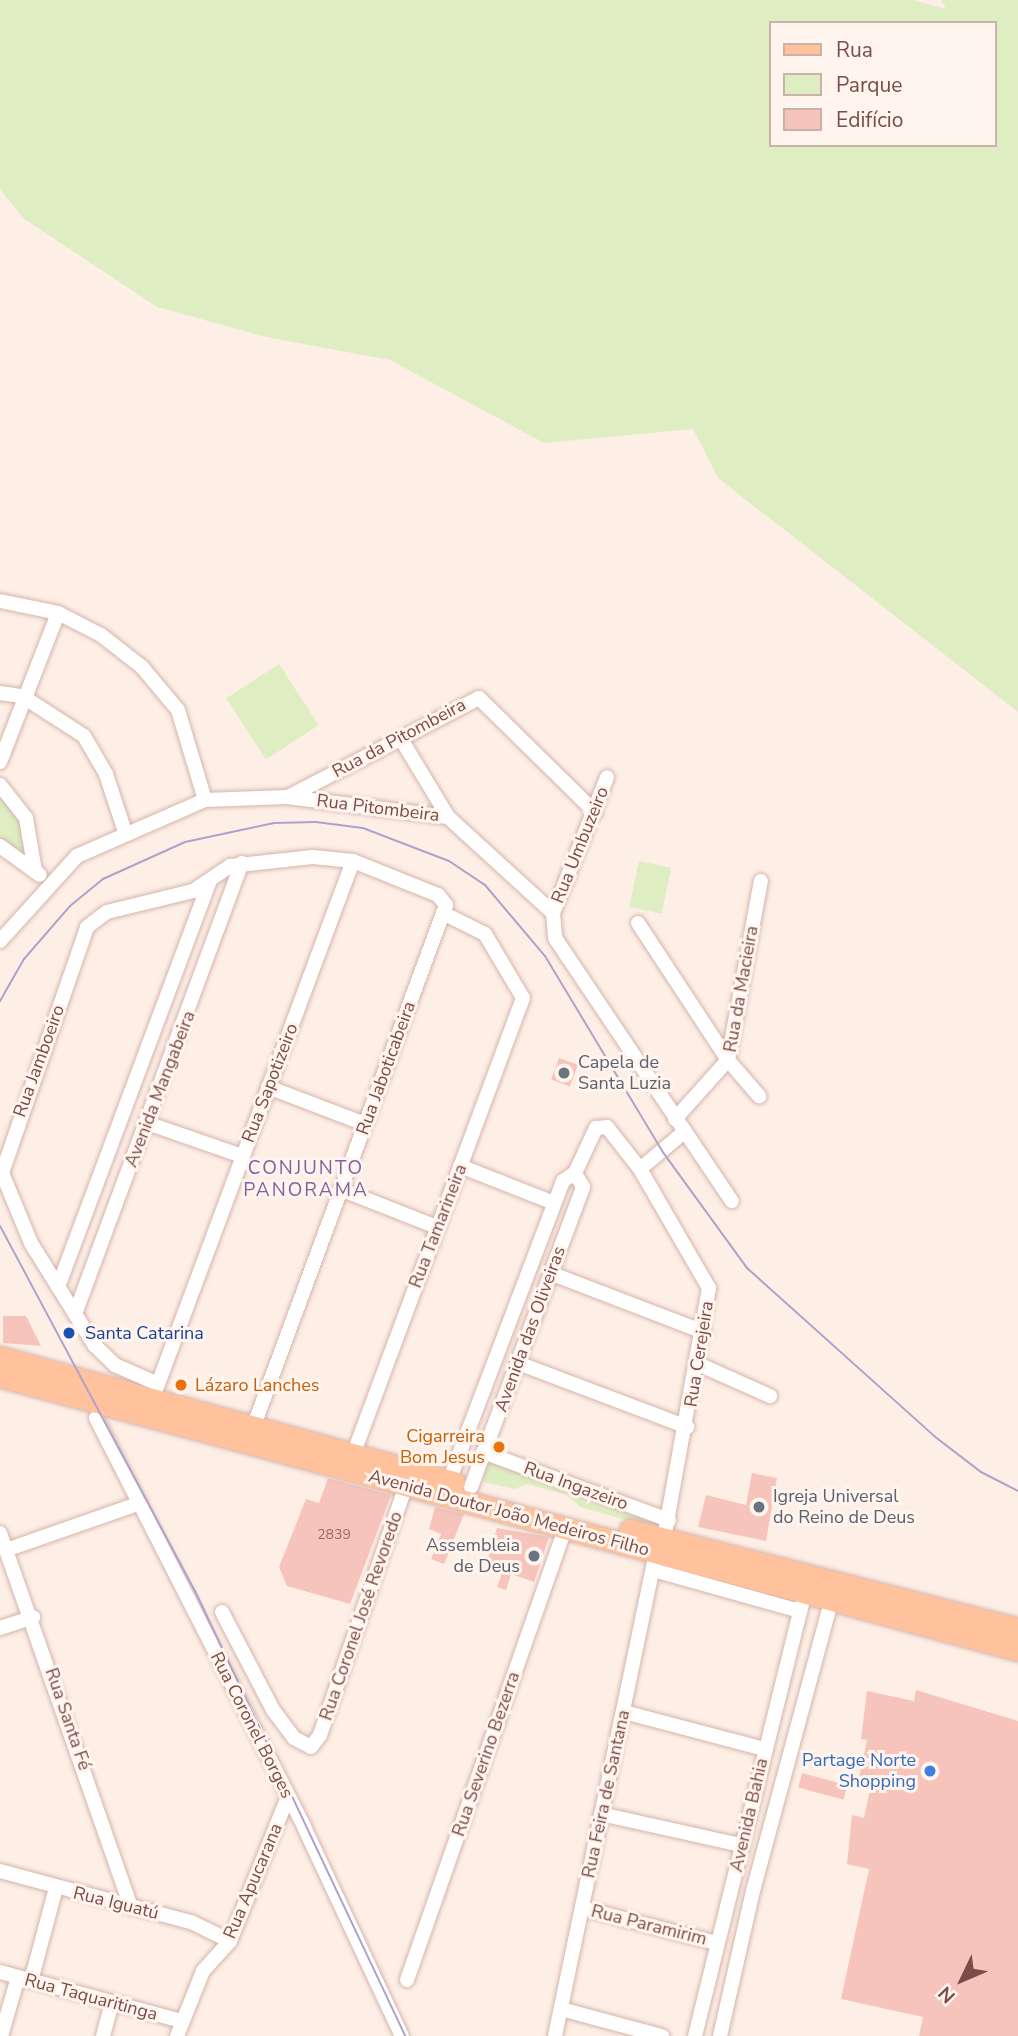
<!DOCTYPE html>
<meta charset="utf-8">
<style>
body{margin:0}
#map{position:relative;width:1018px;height:2036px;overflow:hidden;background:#feefe6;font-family:"Nunito Sans",sans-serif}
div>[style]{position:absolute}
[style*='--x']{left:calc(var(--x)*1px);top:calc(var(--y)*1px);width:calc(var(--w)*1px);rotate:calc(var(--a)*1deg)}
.green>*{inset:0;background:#deeec2;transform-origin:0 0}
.building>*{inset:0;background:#f6c4bb;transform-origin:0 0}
.roads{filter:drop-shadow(0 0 2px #d4b5ad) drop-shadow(0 0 2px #d4b5ad)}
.street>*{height:14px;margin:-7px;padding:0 7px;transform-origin:7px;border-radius:7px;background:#fff}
.primary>*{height:21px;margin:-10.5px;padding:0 10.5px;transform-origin:10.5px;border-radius:10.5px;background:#ffc29c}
.tram>*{height:2px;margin:-1px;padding:0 1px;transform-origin:1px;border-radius:1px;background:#aea2ca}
.dots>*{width:19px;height:19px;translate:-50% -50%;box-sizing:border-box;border:4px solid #fff4ee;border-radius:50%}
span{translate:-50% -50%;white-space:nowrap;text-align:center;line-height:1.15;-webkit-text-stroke:6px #fff4ee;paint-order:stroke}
.number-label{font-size:14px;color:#996b65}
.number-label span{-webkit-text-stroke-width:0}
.street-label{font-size:18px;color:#7a4d48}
.worship-label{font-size:18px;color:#5b616d}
.left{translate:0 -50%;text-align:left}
.right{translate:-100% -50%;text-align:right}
.transit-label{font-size:18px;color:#164399}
.food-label{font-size:18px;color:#c56008}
.shop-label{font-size:18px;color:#366cbe}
.neighbourhood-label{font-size:19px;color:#7c639e;letter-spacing:2px}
.legend{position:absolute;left:769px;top:21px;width:228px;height:126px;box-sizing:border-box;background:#fff4ee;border:2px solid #cab1ac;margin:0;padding:9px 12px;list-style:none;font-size:21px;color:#7a4d48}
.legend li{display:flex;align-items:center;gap:14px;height:35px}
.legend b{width:35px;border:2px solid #cab1ac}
.north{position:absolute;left:927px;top:1945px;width:70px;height:70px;-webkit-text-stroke:5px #fff4ee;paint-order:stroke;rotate:226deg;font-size:19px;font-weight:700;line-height:28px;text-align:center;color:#7a4d48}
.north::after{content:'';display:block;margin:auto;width:24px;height:32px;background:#7a4d48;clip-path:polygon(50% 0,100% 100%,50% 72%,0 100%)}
</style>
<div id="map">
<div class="green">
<i style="clip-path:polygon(evenodd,0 0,913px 0,946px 9px,941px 0,1018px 0,1018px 712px,718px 478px,693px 429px,544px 443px,390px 360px,266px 337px,157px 307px,23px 218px,0 189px,0 0,771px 23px,995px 23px,995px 145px,771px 145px,771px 23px)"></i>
<i style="left:279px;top:664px;width:73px;height:63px;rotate:57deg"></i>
<i style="clip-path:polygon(6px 793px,24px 827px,31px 852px,21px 853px,0 838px,0 799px)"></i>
<i style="left:639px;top:861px;width:33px;height:47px;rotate:12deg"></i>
<i style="clip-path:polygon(487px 1458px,657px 1521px,655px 1528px,580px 1507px,567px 1495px,527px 1484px,515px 1489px,483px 1482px)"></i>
</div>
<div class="building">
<i style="left:559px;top:1058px;width:20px;height:23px;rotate:20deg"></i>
<i style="clip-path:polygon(3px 1316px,26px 1316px,41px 1346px,3px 1343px)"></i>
<i style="clip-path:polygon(752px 1473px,777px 1478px,766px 1541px,698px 1527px,706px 1495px,746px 1505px)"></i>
<i style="clip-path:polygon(328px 1478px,391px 1495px,350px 1604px,287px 1586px,279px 1567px,306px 1499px,319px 1503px)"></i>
<i style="clip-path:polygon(435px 1507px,464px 1514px,444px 1564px,431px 1559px,441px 1534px,429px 1529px)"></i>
<i style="clip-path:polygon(497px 1528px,549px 1537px,534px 1582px,511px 1574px,506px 1590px,497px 1587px,503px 1570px,486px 1565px)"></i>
<i style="clip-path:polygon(916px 1690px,1018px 1721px,1018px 2036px,919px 2036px,923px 2017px,841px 1999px,869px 1869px,847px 1864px,852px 1815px,864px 1818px,870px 1789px,857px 1787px,867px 1740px,861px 1739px,867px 1691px,914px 1701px)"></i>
<i style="left:802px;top:1773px;width:47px;height:15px;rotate:15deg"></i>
</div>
<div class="roads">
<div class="street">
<i style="--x:0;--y:601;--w:59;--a:11.7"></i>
<i style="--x:58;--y:613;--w:48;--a:27.1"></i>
<i style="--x:101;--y:635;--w:52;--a:38"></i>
<i style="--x:142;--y:667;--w:56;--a:50.1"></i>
<i style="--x:178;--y:710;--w:94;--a:73.3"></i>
<i style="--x:0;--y:693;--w:22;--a:8"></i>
<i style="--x:22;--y:696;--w:74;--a:32.8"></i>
<i style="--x:84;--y:736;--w:44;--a:59.9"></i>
<i style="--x:106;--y:774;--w:61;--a:71.9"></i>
<i style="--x:401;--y:739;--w:91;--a:58.9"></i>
<i style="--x:0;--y:762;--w:160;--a:-68.7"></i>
<i style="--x:0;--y:785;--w:42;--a:51.8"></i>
<i style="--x:26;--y:818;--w:54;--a:80.4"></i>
<i style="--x:288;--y:797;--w:215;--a:-27.4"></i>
<i style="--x:479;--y:698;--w:163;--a:44.5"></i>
<i style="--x:0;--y:846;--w:49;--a:35.9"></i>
<i style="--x:553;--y:913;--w:146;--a:-68.3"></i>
<i style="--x:638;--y:923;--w:164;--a:56.7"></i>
<i style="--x:728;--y:1060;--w:48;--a:49.3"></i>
<i style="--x:0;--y:941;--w:115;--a:-47.8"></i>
<i style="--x:77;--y:856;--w:140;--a:-23.6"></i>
<i style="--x:205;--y:800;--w:82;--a:-2.1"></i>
<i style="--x:287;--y:797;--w:162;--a:7.1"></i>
<i style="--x:448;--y:817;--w:142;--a:42.4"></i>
<i style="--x:553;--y:913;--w:25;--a:85"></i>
<i style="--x:555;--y:938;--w:317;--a:56.1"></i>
<i style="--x:268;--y:1087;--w:104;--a:20.9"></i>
<i style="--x:675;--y:1119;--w:79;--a:-48.1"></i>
<i style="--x:728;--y:1060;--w:182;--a:-79.6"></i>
<i style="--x:147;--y:1123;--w:101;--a:19.2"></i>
<i style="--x:460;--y:1166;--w:101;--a:21.5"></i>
<i style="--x:640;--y:1169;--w:57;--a:-40.1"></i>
<i style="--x:340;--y:1189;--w:104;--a:21.4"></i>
<i style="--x:550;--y:1273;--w:165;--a:21"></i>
<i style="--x:58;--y:1287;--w:434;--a:-69.5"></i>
<i style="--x:75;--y:1314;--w:481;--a:-69.7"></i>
<i style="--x:518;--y:1363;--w:181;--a:20.7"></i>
<i style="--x:698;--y:1364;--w:79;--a:24"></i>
<i style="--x:158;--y:1384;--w:558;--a:-69.55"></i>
<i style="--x:152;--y:1402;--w:19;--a:-72"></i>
<i style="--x:158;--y:1384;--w:47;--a:-156.2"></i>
<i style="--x:115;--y:1365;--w:28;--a:-136"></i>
<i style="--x:95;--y:1346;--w:121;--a:-121.9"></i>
<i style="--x:31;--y:1243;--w:76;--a:-112.5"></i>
<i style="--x:2;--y:1173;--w:260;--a:-70.9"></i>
<i style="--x:87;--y:927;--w:25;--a:-37"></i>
<i style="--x:107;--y:912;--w:89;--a:-13.7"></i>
<i style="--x:193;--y:891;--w:45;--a:-34"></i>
<i style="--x:230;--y:866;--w:83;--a:-6.2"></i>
<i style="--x:313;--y:857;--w:40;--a:5.7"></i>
<i style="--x:353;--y:861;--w:92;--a:21.8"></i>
<i style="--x:438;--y:895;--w:13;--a:51"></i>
<i style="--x:446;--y:905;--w:557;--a:110.26"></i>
<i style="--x:96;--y:1418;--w:459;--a:63"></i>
<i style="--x:304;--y:1827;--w:231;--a:64.9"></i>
<i style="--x:483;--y:1452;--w:198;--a:20.1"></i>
<i style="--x:353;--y:1455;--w:488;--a:-69.6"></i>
<i style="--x:523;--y:998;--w:74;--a:-120.7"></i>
<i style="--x:485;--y:934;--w:47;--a:-153.4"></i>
<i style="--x:449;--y:1481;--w:321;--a:-69.2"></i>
<i style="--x:563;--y:1181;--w:14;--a:-34"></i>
<i style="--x:575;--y:1173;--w:50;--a:-65"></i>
<i style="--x:596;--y:1128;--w:11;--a:-5"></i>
<i style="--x:607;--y:1127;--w:53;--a:51.8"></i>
<i style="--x:640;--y:1169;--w:138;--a:59.9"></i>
<i style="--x:709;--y:1288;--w:255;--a:100.2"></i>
<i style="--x:471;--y:1487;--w:320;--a:-69.5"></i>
<i style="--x:583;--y:1187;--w:16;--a:-120"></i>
<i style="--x:0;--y:1533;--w:396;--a:70.7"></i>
<i style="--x:6;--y:1550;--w:142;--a:-19.3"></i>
<i style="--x:653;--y:1570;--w:153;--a:15.6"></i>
<i style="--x:222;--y:1612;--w:110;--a:62.5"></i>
<i style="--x:273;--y:1710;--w:35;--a:53"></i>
<i style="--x:294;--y:1738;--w:19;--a:28"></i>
<i style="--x:311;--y:1747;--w:15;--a:-53"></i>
<i style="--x:320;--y:1735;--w:264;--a:-71"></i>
<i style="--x:0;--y:1628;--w:35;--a:-18"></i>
<i style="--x:624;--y:1712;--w:145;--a:14.8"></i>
<i style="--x:601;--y:1814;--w:143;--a:12.5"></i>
<i style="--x:0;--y:1871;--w:198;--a:15"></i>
<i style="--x:191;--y:1922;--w:43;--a:26"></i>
<i style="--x:582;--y:1908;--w:138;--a:14.6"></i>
<i style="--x:0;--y:1972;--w:188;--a:15.1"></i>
<i style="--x:407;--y:1980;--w:479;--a:-70.7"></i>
<i style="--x:31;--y:1981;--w:96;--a:-75"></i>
<i style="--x:561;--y:2009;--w:105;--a:15"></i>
<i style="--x:1;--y:2036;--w:61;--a:-73.9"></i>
<i style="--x:103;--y:2036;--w:34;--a:-75"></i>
<i style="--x:177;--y:2036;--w:70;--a:-68.2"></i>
<i style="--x:203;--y:1971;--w:40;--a:-48"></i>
<i style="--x:230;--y:1941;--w:155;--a:-68.1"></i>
<i style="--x:555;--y:2036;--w:493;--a:-78.2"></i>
<i style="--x:695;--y:2036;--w:455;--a:-76.1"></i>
<i style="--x:720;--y:2036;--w:149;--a:-77.2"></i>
<i style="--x:753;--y:1891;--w:300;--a:-74.9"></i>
</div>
<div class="primary">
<i style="--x:0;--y:1357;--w:471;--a:15.4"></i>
<i style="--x:0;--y:1376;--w:1054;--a:15.06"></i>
<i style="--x:630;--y:1530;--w:400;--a:14.3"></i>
</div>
</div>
<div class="tram">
<i style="--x:0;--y:1001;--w:48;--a:-60.3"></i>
<i style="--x:24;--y:959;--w:70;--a:-49"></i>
<i style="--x:70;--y:906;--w:43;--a:-39.3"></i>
<i style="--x:103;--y:879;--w:90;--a:-24.3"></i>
<i style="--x:185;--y:842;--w:91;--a:-12.1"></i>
<i style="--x:274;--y:823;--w:42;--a:-1.4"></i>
<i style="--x:316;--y:822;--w:47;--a:7.3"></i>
<i style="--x:363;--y:828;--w:92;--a:21"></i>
<i style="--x:449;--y:861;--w:43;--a:33.7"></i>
<i style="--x:485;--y:885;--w:93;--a:49.8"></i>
<i style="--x:545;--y:956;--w:227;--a:59"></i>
<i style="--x:662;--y:1151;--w:145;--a:54"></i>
<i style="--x:747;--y:1268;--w:251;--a:41.9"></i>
<i style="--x:934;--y:1436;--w:59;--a:37.5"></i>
<i style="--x:981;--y:1472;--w:42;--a:27.2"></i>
<i style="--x:0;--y:1226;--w:414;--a:61.9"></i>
<i style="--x:195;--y:1591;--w:492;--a:64.7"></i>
</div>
<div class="dots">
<i style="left:564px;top:1073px;background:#6b7280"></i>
<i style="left:69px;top:1333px;background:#1a4fb4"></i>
<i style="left:181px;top:1385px;background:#e8710a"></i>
<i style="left:499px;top:1447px;background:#e8710a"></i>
<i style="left:759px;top:1507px;background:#6b7280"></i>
<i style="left:534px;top:1556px;background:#6b7280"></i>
<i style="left:930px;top:1771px;background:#3f7fe0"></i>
</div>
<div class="number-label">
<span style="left:334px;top:1535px">2839</span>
</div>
<div class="street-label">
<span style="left:399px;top:738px;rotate:-28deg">Rua da Pitombeira</span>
<span style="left:378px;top:808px;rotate:7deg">Rua Pitombeira</span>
<span style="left:580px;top:845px;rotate:-68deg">Rua Umbuzeiro</span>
<span style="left:741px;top:989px;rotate:-80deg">Rua da Macieira</span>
<span style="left:39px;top:1061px;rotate:-70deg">Rua Jamboeiro</span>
<span style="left:386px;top:1068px;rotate:-70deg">Rua Jaboticabeira</span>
<span style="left:270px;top:1083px;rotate:-69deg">Rua Sapotizeiro</span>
<span style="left:160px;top:1089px;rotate:-69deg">Avenida Mangabeira</span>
<span style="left:438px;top:1226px;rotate:-69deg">Rua Tamarineira</span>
<span style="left:530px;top:1329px;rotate:-70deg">Avenida das Oliveiras</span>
<span style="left:699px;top:1354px;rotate:-81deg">Rua Cerejeira</span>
<span style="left:576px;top:1486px;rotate:20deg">Rua Ingazeiro</span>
<span style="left:509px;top:1513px;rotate:15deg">Avenida Doutor João Medeiros Filho</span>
<span style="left:361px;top:1616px;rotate:-71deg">Rua Coronel José Revoredo</span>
<span style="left:68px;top:1719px;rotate:71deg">Rua Santa Fé</span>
<span style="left:252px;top:1725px;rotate:63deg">Rua Coronel Borges</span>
<span style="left:486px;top:1754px;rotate:-71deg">Rua Severino Bezerra</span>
<span style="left:606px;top:1794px;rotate:-78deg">Rua Feira de Santana</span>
<span style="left:749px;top:1815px;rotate:-77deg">Avenida Bahia</span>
<span style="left:253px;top:1881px;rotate:-67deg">Rua Apucarana</span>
<span style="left:116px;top:1903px;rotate:14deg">Rua Iguatú</span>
<span style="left:649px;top:1925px;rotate:14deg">Rua Paramirim</span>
<span style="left:91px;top:1997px;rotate:15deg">Rua Taquaritinga</span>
</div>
<div class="worship-label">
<span class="left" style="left:578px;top:1073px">Capela de<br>Santa Luzia</span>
<span class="left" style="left:773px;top:1507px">Igreja Universal<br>do Reino de Deus</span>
<span class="right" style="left:520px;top:1556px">Assembleia<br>de Deus</span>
</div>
<div class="transit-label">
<span class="left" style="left:85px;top:1333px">Santa Catarina</span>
</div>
<div class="food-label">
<span class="left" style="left:195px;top:1385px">Lázaro Lanches</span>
<span class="right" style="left:485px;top:1447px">Cigarreira<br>Bom Jesus</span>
</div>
<div class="shop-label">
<span class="right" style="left:916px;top:1771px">Partage Norte<br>Shopping</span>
</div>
<div class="neighbourhood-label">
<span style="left:306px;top:1180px">CONJUNTO<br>PANORAMA</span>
</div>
<ul class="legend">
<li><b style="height:9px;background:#ffc29c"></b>Rua</li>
<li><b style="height:19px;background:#deeec2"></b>Parque</li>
<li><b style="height:19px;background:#f6c4bb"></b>Edifício</li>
</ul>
<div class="north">N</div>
</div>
